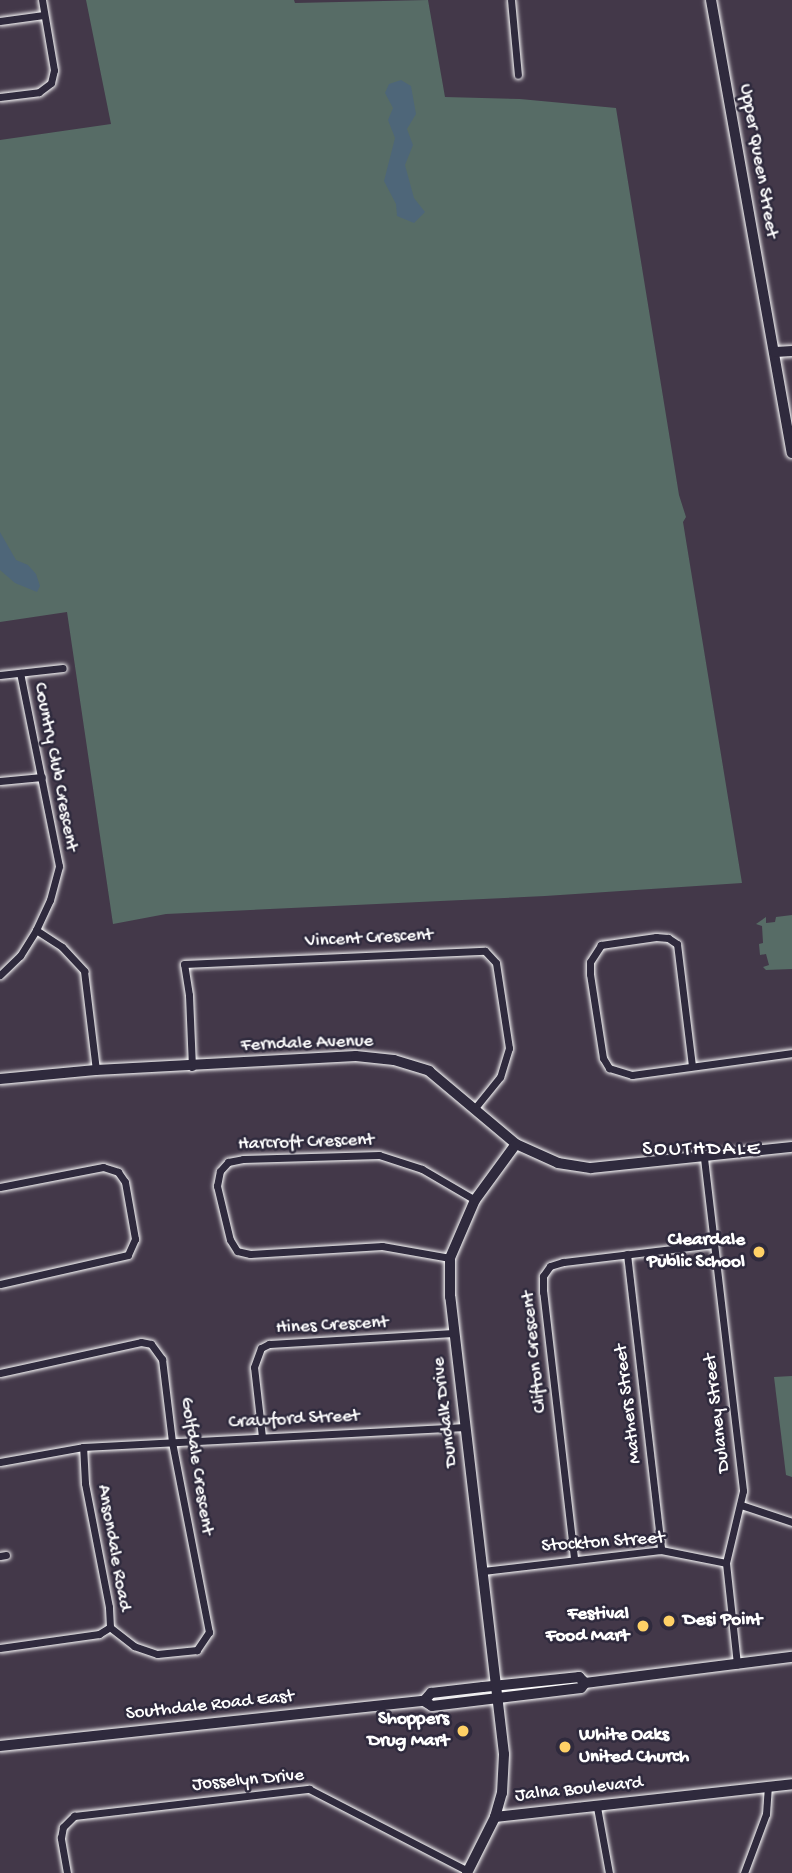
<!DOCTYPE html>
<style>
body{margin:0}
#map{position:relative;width:792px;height:1873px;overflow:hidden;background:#433849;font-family:"Gochi Hand",sans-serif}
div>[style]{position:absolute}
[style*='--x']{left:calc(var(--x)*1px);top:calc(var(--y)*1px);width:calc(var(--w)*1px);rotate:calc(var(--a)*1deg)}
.green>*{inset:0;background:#576c66}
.water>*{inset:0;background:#4e6679}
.roads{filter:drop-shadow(0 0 2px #fff) drop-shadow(0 0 2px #fff)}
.street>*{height:7px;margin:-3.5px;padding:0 3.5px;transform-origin:3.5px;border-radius:3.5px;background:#2f2a3d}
.secondary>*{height:10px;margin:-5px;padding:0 5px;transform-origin:5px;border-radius:5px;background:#2f2a3d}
.dots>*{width:19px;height:19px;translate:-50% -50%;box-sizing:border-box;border:4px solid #2f2a3d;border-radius:50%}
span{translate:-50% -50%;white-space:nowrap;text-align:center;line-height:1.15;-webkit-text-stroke:5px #2f2a3d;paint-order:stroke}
.street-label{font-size:19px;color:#fff}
.poi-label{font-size:19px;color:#fff;font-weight:700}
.right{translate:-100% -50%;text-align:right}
.left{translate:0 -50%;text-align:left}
.neighbourhood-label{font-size:21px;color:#fff;letter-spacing:2px}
</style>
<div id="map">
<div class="green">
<i style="clip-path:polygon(86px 0,294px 0,295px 3px,428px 0,445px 97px,520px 99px,616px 108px,679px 495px,686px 517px,683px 522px,742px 883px,545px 896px,166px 914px,113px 924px,67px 612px,0 622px,0 140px,111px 124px)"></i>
<i style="clip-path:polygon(792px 915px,792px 969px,766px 970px,763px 967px,769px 965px,766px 954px,760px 955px,759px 944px,763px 943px,762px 926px,756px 924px,766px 917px,766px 923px,775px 922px,776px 917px)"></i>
<i style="clip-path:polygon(792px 1376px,792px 1477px,786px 1475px,774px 1377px)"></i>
</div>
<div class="water">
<i style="clip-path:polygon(401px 80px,411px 86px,416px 114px,407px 129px,413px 145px,405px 165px,414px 198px,425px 212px,414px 223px,397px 216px,396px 204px,384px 181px,395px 138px,388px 120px,393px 108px,385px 93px,389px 84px)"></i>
<i style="clip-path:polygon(0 532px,16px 560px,28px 565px,36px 574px,40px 586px,37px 592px,15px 583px,0 570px)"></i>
</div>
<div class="roads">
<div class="street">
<i style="--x:511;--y:0;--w:75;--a:84.7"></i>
<i style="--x:0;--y:21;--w:44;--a:-7.8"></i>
<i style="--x:0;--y:97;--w:39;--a:-7"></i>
<i style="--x:39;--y:92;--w:15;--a:-37"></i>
<i style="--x:51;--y:83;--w:13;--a:-77"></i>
<i style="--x:54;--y:70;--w:71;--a:-99.7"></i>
<i style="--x:0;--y:675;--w:63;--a:-6.3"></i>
<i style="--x:0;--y:781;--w:42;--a:-5.4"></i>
<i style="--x:36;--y:930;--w:31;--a:33"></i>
<i style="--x:62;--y:947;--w:33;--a:47"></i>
<i style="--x:84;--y:971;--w:100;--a:83.1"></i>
<i style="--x:0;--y:975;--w:28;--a:-44"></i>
<i style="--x:20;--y:956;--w:31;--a:-58"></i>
<i style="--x:36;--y:930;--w:33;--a:-65"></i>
<i style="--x:50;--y:900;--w:35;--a:-75"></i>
<i style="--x:59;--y:866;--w:197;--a:-101.4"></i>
<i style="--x:692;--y:1066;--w:123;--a:-97"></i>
<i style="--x:677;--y:944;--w:11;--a:-146"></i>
<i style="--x:668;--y:938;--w:12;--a:-175"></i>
<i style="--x:656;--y:937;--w:56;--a:171.7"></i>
<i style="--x:601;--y:945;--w:20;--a:123"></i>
<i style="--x:590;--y:962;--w:12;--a:90"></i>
<i style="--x:590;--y:974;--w:85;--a:81.2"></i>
<i style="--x:603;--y:1058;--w:12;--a:59"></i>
<i style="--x:609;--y:1068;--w:24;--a:17"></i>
<i style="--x:632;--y:1075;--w:162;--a:-7.8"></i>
<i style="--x:192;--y:1067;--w:72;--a:-92.4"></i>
<i style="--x:189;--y:995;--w:31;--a:-99"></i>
<i style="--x:184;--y:964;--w:301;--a:-2.5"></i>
<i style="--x:485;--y:951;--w:16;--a:47"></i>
<i style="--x:496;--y:963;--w:86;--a:81.3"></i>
<i style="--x:509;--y:1048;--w:30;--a:107"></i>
<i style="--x:500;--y:1077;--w:40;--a:129"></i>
<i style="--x:704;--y:1158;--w:335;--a:83.3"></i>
<i style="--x:743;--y:1491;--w:74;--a:103.3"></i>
<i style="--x:726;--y:1563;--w:102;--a:83.8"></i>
<i style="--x:0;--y:1187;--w:105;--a:-11"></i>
<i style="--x:103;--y:1167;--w:16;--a:18"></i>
<i style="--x:118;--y:1172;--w:12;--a:55"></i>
<i style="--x:125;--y:1182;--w:58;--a:80"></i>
<i style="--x:135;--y:1239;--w:17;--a:114"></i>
<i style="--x:128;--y:1255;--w:131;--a:167.2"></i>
<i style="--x:627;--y:1254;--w:298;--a:83.4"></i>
<i style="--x:450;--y:1258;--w:69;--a:-170"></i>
<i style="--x:382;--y:1246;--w:132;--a:176.5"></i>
<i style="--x:250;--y:1254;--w:13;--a:-167"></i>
<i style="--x:237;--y:1251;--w:13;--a:-122"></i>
<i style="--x:230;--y:1240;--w:56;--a:-103.5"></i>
<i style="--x:217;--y:1186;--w:15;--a:-79"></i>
<i style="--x:220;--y:1171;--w:12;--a:-48"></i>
<i style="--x:228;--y:1162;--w:15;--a:-11"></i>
<i style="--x:243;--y:1159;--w:136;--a:-1.7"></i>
<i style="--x:379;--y:1155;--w:45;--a:18"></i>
<i style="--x:422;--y:1169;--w:61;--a:30.3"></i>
<i style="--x:0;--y:1373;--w:144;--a:-12.4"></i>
<i style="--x:141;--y:1342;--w:10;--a:11"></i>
<i style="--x:151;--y:1344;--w:19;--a:54"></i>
<i style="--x:162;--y:1359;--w:84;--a:83.1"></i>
<i style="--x:172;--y:1442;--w:194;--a:79"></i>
<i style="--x:209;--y:1632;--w:22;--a:124"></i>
<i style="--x:197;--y:1650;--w:40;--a:174.3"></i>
<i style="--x:157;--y:1654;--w:24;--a:-161"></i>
<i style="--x:134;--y:1646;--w:31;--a:-142"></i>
<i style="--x:262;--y:1437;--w:70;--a:-96.5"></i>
<i style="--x:254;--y:1367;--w:20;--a:-70"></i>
<i style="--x:261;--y:1348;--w:9;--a:-27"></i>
<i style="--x:269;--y:1344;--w:185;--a:-3.4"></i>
<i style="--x:0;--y:1462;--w:84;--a:-10.2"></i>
<i style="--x:83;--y:1447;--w:383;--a:-3"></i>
<i style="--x:741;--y:1505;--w:54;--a:18.4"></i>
<i style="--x:0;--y:1556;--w:6;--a:-9"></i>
<i style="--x:574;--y:1558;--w:268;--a:-96.6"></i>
<i style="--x:543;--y:1292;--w:16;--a:-90"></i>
<i style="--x:543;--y:1276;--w:12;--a:-55"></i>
<i style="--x:550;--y:1266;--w:14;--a:-17"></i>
<i style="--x:563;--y:1262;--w:151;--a:-6.8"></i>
<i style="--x:483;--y:1571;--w:179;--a:-6.7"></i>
<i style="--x:661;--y:1550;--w:66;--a:11.3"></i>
<i style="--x:0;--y:1648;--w:100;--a:-8"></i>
<i style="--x:99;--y:1634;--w:13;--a:-32"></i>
<i style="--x:110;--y:1627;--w:20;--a:-93"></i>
<i style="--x:109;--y:1607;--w:126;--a:-101"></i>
<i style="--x:85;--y:1483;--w:36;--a:-93"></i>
<i style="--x:597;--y:1807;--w:67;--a:79.7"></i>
<i style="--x:67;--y:1873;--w:36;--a:-100"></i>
<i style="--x:61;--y:1838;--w:11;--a:-80"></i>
<i style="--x:63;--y:1827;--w:16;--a:-45"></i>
<i style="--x:74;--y:1816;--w:237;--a:-6.6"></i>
<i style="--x:309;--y:1789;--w:179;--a:27.3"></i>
<i style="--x:744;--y:1873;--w:63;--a:-69.6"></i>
<i style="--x:766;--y:1814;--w:28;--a:-86"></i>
</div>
<div class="secondary">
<i style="--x:711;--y:0;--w:460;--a:79.9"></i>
<i style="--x:775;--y:352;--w:17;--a:-3"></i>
<i style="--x:0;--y:1079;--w:96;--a:-5.4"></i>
<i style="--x:96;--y:1070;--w:260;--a:-3.1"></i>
<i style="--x:356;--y:1056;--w:38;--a:6"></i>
<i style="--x:394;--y:1060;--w:37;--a:17"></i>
<i style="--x:429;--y:1071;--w:114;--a:40"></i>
<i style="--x:516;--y:1144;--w:46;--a:24.3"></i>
<i style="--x:558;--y:1163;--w:33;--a:9"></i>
<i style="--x:591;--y:1168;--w:202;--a:-6"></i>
<i style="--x:424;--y:1701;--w:11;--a:-49"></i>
<i style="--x:431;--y:1693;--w:52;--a:-6.6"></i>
<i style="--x:483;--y:1687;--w:97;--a:-5.9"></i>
<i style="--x:579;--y:1677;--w:8;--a:45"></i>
<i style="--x:0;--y:1746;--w:426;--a:-6.1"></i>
<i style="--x:424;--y:1701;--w:9;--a:32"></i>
<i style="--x:432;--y:1706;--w:150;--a:-6.9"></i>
<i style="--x:581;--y:1688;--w:6;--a:-51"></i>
<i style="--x:585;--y:1683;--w:209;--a:-7.2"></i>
<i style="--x:495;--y:1817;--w:299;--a:-6.3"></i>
<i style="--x:467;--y:1873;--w:63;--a:-63.4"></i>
<i style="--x:495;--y:1817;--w:25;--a:-74"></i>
<i style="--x:502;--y:1793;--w:39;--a:-87"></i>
<i style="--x:504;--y:1754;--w:460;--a:-96.7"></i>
<i style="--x:450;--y:1297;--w:39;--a:-90"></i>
<i style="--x:450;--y:1258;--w:63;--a:-66.7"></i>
<i style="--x:475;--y:1200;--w:69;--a:-53.8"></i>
</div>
</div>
<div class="dots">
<i style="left:759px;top:1252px;background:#ffd166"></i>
<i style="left:669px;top:1621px;background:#ffd166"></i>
<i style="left:643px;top:1626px;background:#ffd166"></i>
<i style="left:463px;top:1731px;background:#ffd166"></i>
<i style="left:565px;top:1747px;background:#ffd166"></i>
</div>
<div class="street-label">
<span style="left:758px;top:161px;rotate:80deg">Upper Queen Street</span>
<span style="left:55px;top:767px;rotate:79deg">Country Club Crescent</span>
<span style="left:369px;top:939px;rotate:-3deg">Vincent Crescent</span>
<span style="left:307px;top:1044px;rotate:-2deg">Ferndale Avenue</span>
<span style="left:306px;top:1143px;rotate:-2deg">Harcroft Crescent</span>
<span style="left:332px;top:1326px;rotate:-3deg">Hines Crescent</span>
<span style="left:535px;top:1352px;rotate:-96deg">Clifton Crescent</span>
<span style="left:629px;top:1404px;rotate:-97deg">Mathers Street</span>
<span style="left:446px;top:1412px;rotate:-97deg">Dundalk Drive</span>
<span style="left:718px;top:1413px;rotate:-97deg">Dulaney Street</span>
<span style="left:294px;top:1420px;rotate:-3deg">Crawford Street</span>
<span style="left:196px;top:1466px;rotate:81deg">Golfdale Crescent</span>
<span style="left:603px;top:1543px;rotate:-4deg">Stockton Street</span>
<span style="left:113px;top:1548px;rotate:80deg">Ansondale Road</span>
<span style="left:210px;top:1706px;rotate:-6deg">Southdale Road East</span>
<span style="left:248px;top:1781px;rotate:-5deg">Josselyn Drive</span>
<span style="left:579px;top:1790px;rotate:-6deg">Jalna Boulevard</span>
</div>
<div class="poi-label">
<span class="right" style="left:745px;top:1252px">Cleardale<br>Public School</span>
<span class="right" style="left:629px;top:1626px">Festival<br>Food Mart</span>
<span class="left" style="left:683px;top:1621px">Desi Point</span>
<span class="right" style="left:449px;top:1731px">Shoppers<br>Drug Mart</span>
<span class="left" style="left:579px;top:1747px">White Oaks<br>United Church</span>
</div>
<div class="neighbourhood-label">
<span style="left:702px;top:1151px">SOUTHDALE</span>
</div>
</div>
